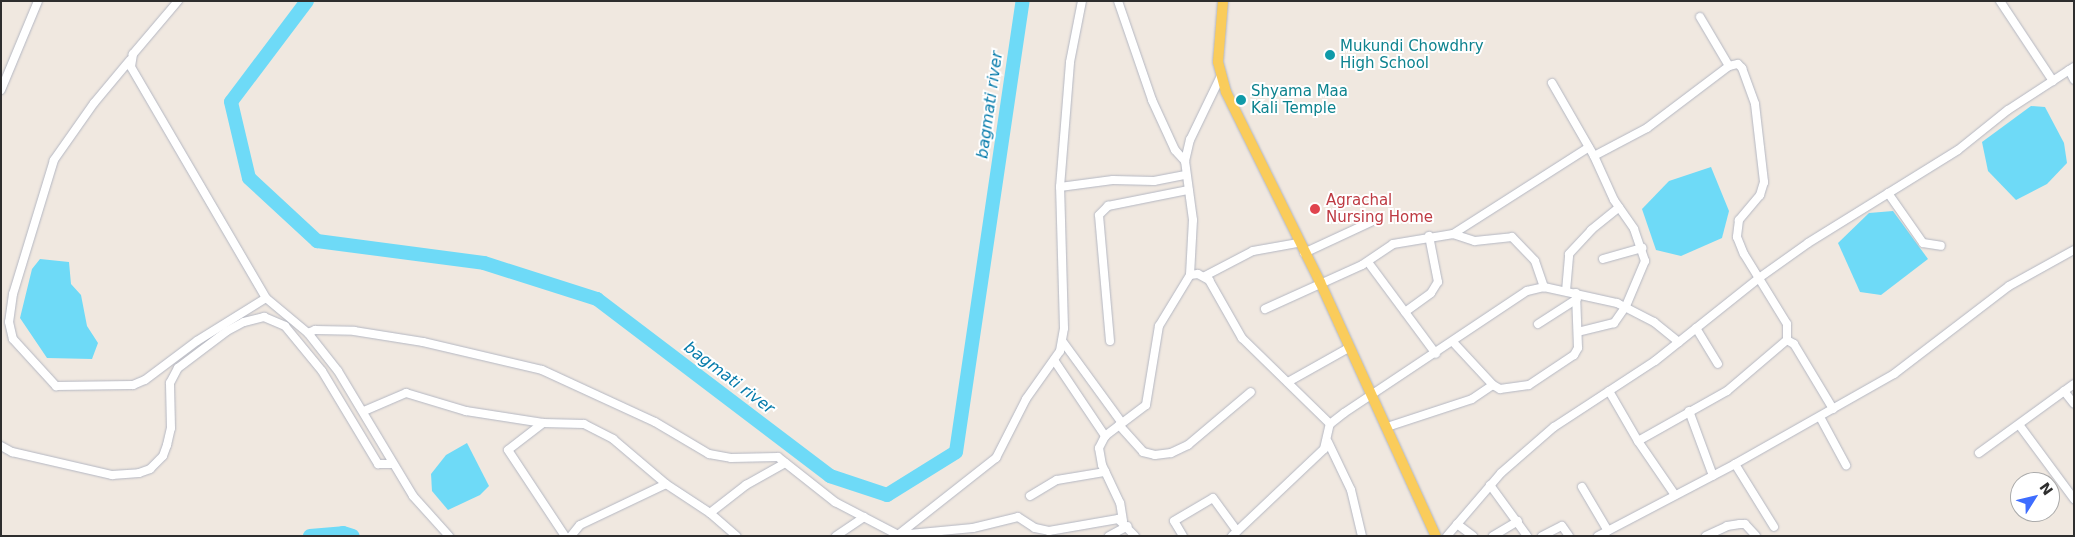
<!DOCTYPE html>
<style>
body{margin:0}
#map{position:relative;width:2075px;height:537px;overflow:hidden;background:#f0e8e0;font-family:"DejaVu Sans",sans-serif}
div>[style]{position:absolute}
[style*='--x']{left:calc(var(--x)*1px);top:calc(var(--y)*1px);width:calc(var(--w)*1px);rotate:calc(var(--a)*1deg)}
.water>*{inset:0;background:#6edaf7}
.river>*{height:14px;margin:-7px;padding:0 7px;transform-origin:7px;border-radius:7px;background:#6edaf7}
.roads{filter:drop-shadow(0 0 1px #b4b7c2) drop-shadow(0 0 1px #b4b7c2)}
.minor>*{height:8px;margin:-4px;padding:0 4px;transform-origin:4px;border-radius:4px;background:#fff}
.major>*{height:10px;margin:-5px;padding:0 5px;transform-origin:5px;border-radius:5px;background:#facc5b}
.dots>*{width:14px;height:14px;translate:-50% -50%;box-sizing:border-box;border:2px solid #fff;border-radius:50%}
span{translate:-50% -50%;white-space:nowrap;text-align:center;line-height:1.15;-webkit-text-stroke:4px #fff;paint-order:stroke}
.culture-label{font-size:15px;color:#0d838f}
.left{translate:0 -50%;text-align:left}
.health-label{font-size:15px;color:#be3a42}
.water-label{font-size:16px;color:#057bab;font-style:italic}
.frame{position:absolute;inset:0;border:2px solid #2e2e2e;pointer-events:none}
.north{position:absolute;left:2010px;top:472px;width:50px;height:50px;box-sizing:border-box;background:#fff;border:1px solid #ababab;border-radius:50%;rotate:54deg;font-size:14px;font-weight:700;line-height:20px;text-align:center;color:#2e2e2e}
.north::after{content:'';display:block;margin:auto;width:18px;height:22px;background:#3e6dff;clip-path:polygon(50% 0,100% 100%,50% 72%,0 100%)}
</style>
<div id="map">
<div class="water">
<i style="clip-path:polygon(2031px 106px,2045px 107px,2064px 143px,2067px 163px,2047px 184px,2016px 200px,1988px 171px,1982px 142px)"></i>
<i style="clip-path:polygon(1711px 167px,1729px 211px,1722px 238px,1681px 256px,1656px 250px,1642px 209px,1669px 181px)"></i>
<i style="clip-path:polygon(1893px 211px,1928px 259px,1881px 295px,1860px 292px,1838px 243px,1869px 213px)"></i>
<i style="clip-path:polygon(40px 259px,69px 262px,71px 284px,81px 295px,87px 326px,98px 343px,92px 359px,47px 358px,20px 318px,32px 269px)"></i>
<i style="clip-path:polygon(467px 443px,489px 486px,480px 495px,448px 510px,432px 491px,431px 474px,446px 455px)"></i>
</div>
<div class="river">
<i style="--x:307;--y:1;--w:126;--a:127"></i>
<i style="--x:231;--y:102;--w:78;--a:76.7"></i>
<i style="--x:249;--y:178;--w:93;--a:42.8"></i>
<i style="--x:317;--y:241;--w:168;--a:7.5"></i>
<i style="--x:484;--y:263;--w:119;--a:17.7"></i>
<i style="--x:597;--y:299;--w:293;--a:37.2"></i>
<i style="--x:830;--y:476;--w:60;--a:18.4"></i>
<i style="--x:887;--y:495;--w:81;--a:-31.9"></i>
<i style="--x:956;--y:452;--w:456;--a:-81.6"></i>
<i style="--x:310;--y:536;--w:33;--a:-5"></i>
<i style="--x:343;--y:533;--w:10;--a:17"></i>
</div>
<div class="roads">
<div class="minor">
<i style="--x:178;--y:1;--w:70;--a:130.3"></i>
<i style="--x:133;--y:54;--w:13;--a:99"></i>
<i style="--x:131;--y:67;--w:268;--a:59.7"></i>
<i style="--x:266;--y:298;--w:55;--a:39.8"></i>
<i style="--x:308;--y:333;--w:48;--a:51.7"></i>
<i style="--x:338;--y:371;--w:146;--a:59"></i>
<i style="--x:413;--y:496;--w:54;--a:48"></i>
<i style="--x:1118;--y:1;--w:105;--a:71"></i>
<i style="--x:1152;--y:100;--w:55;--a:65.3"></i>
<i style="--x:1175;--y:150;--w:15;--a:48"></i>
<i style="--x:2000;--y:1;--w:96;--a:56.5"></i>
<i style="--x:1700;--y:17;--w:57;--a:59.4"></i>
<i style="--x:130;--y:60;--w:56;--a:129.9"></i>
<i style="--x:94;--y:103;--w:70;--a:125.1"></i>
<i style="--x:54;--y:160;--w:140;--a:107"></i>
<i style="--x:13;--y:294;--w:28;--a:98"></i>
<i style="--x:9;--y:322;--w:17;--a:77"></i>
<i style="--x:13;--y:339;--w:64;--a:47.5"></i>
<i style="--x:56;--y:386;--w:77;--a:-0.7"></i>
<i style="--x:133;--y:385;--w:13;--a:-23"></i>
<i style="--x:145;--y:380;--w:65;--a:-36.9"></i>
<i style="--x:197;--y:341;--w:81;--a:-31.9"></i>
<i style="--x:2069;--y:70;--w:11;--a:63"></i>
<i style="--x:1552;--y:83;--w:84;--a:60.1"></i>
<i style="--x:1594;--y:156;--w:48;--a:65.6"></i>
<i style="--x:1614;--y:200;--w:35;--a:55"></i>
<i style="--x:1634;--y:229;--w:34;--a:71"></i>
<i style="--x:1645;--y:261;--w:49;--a:112.9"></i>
<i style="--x:1626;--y:306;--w:21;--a:125"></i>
<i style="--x:1614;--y:323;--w:36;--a:166"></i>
<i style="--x:1;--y:90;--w:96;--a:-67.4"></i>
<i style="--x:1594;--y:156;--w:60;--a:-27.8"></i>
<i style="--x:1647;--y:128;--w:103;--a:-37.1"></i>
<i style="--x:1729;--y:66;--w:9;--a:-13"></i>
<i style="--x:1738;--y:64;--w:6;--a:45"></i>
<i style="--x:1742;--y:68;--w:38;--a:70"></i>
<i style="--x:1755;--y:104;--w:79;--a:83.4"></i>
<i style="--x:1764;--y:182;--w:14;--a:107"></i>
<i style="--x:1760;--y:195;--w:33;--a:130"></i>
<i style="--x:1739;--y:220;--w:17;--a:97"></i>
<i style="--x:1737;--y:237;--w:18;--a:68"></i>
<i style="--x:1744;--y:254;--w:82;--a:58.4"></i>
<i style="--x:1787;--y:324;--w:16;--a:90"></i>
<i style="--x:1060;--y:187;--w:53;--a:-7.5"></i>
<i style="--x:1113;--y:180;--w:41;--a:1.4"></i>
<i style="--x:1154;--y:181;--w:32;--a:-11"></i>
<i style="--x:1888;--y:193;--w:61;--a:55"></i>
<i style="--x:1923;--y:243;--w:18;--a:9"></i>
<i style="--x:1453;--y:234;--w:23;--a:18"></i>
<i style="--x:1475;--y:241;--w:37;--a:-6"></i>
<i style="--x:1512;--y:237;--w:33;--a:46"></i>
<i style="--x:1535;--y:261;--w:28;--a:71"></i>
<i style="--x:1304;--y:253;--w:78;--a:-24.9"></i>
<i style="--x:1603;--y:259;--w:41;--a:-15.8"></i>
<i style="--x:1368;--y:262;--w:114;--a:53.5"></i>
<i style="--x:1190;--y:275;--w:8;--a:-7"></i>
<i style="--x:1198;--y:274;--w:13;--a:29"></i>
<i style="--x:1209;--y:280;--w:67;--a:60.4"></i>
<i style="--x:1242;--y:338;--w:123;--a:44.3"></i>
<i style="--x:1205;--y:276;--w:54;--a:-27.5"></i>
<i style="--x:1253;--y:251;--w:46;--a:-10.1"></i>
<i style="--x:1566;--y:291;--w:37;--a:-85"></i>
<i style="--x:1569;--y:254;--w:33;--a:-47"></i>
<i style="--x:1591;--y:230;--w:36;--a:-39"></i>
<i style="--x:1265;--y:309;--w:107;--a:-24.4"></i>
<i style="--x:1362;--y:265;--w:37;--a:-34"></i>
<i style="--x:1393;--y:244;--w:61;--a:-9.5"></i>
<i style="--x:1453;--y:234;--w:161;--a:-32.6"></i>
<i style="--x:1405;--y:312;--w:32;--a:-36"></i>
<i style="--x:1431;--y:293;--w:13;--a:-58"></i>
<i style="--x:1438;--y:282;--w:47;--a:-101.1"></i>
<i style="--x:1538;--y:324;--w:46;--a:-32.7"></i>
<i style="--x:1696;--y:328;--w:42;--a:58.6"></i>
<i style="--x:308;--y:333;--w:8;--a:-23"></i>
<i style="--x:315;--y:330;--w:39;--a:1"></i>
<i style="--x:354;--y:331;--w:70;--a:9.1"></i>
<i style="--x:423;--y:342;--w:122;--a:13.2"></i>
<i style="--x:542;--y:370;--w:124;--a:24.7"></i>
<i style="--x:655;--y:422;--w:63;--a:30.7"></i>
<i style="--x:709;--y:454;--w:22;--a:10"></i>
<i style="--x:731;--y:458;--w:47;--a:-1.2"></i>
<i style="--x:778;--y:457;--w:73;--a:38.3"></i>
<i style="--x:835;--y:502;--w:71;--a:27.6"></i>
<i style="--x:898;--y:535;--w:125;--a:-38.2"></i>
<i style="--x:996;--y:458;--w:66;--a:-63"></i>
<i style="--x:1026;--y:399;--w:59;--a:-54.7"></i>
<i style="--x:1060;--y:351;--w:23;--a:-80"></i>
<i style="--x:1064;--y:328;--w:141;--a:-91.6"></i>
<i style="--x:1060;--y:187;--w:125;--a:-85.4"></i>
<i style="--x:1070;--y:62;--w:62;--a:-78.9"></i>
<i style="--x:1110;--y:341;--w:126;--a:-95"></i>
<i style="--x:1099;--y:215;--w:13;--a:-45"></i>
<i style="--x:1108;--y:206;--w:82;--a:-11.3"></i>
<i style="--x:1063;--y:342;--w:100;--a:53.9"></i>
<i style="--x:1453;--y:342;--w:59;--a:47.1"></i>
<i style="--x:1493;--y:385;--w:8;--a:30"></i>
<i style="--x:1500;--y:389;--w:29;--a:-8"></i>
<i style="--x:1529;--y:385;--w:54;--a:-33.7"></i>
<i style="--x:1574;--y:355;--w:8;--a:-60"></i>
<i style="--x:1578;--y:348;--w:55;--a:-92.1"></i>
<i style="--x:1054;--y:360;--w:92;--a:56.1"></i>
<i style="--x:1288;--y:382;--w:71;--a:-29.4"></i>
<i style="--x:1609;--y:391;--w:58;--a:59.9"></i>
<i style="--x:1638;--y:441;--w:65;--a:55.6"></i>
<i style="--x:2064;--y:391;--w:16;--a:52"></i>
<i style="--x:364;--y:411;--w:46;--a:-23.2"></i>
<i style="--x:406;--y:393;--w:63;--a:16.7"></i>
<i style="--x:466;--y:411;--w:78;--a:8.9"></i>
<i style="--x:543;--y:423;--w:41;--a:1.4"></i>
<i style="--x:584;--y:424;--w:33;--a:27"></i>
<i style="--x:613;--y:439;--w:70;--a:40.3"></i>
<i style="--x:1689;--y:411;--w:69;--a:69.7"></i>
<i style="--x:1820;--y:417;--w:55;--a:61.6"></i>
<i style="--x:543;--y:423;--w:44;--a:142.4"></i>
<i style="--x:508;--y:450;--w:103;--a:56.5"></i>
<i style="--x:1119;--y:425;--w:36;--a:48"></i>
<i style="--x:1143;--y:452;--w:12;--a:14"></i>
<i style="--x:1155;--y:455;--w:16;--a:-7"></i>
<i style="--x:1171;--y:453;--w:19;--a:-25"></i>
<i style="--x:1188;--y:445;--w:82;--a:-40.1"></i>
<i style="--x:2020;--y:426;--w:91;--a:53.5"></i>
<i style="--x:1387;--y:427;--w:89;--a:-18.2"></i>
<i style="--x:1472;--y:399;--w:25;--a:-34"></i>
<i style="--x:1638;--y:441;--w:102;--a:-29.3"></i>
<i style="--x:1727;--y:391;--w:79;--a:-40.4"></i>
<i style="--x:1787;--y:340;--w:8;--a:30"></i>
<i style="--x:1794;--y:344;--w:76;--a:59"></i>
<i style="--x:1328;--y:442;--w:53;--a:64.4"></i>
<i style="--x:1351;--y:490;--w:47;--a:76.6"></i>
<i style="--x:1;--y:446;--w:13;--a:29"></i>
<i style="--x:12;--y:452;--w:103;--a:13"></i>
<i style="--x:112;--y:475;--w:27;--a:-4"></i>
<i style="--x:139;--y:473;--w:12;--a:-20"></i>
<i style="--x:150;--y:469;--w:18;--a:-45"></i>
<i style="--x:163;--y:456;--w:12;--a:-70"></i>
<i style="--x:167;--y:445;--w:17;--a:-77"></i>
<i style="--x:171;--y:428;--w:45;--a:-91.3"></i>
<i style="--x:170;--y:383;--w:17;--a:-62"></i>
<i style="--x:178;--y:368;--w:61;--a:-37.1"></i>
<i style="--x:227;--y:331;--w:19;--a:-28"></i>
<i style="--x:244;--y:322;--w:21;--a:-14"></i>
<i style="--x:264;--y:317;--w:23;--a:23"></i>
<i style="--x:285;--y:326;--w:58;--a:50.6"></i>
<i style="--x:322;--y:371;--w:109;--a:58.9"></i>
<i style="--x:378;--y:464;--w:14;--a:0"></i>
<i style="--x:1979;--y:453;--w:117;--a:-36"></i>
<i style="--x:1735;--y:464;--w:74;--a:58.2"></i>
<i style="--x:1490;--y:485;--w:63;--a:54"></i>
<i style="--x:1582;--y:487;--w:51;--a:59.4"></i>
<i style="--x:1030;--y:496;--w:31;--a:-31"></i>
<i style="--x:1057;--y:480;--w:49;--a:-9.5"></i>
<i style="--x:710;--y:513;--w:46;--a:-37.9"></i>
<i style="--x:746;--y:485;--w:45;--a:-29.4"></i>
<i style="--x:1123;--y:521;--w:18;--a:-99"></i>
<i style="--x:1120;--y:503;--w:42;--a:-115.3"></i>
<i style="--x:1102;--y:465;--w:17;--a:-100"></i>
<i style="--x:1099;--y:448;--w:13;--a:-63"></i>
<i style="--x:1105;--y:436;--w:51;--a:-37.1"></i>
<i style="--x:1146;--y:405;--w:80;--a:-80.7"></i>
<i style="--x:1159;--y:326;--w:60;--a:-58.7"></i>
<i style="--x:1190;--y:275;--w:55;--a:-86.9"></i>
<i style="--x:1193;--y:220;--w:60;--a:-97.7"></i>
<i style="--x:1185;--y:161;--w:22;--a:-77"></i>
<i style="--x:1190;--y:140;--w:71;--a:-64.2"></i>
<i style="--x:1457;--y:524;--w:20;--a:37"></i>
<i style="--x:899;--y:535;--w:74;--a:-5.4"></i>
<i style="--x:973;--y:528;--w:46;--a:-13.7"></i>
<i style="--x:1018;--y:517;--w:20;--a:33"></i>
<i style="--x:1035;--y:528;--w:14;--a:12"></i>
<i style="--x:1049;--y:531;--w:70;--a:-9.9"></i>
<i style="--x:1118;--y:519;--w:24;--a:45"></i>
<i style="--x:571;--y:536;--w:14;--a:-51"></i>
<i style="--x:580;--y:525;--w:95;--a:-25.5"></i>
<i style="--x:666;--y:484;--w:53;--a:33.4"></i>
<i style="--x:710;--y:513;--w:35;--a:41"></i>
<i style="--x:836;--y:536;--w:34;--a:-34"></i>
<i style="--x:1109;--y:536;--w:21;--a:-28"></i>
<i style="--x:1183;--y:536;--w:17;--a:-121"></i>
<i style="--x:1174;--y:521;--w:45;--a:-30.5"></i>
<i style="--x:1213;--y:498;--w:41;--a:54"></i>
<i style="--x:1232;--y:536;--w:127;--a:-43.4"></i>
<i style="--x:1324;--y:449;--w:26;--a:-77"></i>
<i style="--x:1330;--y:424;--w:18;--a:-38"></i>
<i style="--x:1344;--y:413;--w:220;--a:-33.7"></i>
<i style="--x:1527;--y:291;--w:17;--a:-13"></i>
<i style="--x:1544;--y:287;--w:75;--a:12.4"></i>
<i style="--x:1617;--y:303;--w:42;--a:27.2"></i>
<i style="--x:1654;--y:322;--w:32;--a:39"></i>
<i style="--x:1447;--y:536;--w:83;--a:-49.4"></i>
<i style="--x:1501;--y:473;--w:70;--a:-41"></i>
<i style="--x:1554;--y:427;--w:121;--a:-33.2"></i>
<i style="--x:1655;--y:361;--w:133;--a:-38.6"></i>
<i style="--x:1759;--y:278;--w:60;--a:-35.5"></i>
<i style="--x:1808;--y:243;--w:176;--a:-31.8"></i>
<i style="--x:1958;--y:150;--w:64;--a:-38.7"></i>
<i style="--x:2008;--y:110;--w:79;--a:-33.1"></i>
<i style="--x:1493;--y:536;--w:29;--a:-31"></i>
<i style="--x:1542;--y:536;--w:22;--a:-27"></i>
<i style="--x:1562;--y:526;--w:12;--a:55"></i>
<i style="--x:1598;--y:536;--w:155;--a:-27.7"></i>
<i style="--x:1735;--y:464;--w:183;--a:-29.5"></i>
<i style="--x:1894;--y:374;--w:145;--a:-37.4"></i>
<i style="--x:2009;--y:286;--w:74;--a:-29"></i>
<i style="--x:1706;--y:536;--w:23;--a:-25"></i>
<i style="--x:1727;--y:526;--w:13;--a:-9"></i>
<i style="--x:1740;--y:524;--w:5;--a:0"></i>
<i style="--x:1745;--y:524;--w:16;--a:47"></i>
</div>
<div class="major">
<i style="--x:1223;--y:1;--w:61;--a:94.7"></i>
<i style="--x:1218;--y:62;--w:31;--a:75"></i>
<i style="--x:1226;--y:92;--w:212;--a:63.7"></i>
<i style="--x:1320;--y:282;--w:279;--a:65.5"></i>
</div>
</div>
<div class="dots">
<i style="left:1330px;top:55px;background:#0f9aa8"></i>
<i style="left:1241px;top:100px;background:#0f9aa8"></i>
<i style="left:1315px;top:209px;background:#e0444e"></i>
</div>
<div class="culture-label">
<span class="left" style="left:1340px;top:55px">Mukundi Chowdhry<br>High School</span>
<span class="left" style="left:1251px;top:100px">Shyama Maa<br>Kali Temple</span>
</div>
<div class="health-label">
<span class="left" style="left:1326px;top:209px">Agrachal<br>Nursing Home</span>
</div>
<div class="water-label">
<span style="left:990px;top:105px;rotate:-82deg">bagmati river</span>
<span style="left:729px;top:378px;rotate:37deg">bagmati river</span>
</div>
<div class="frame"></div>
<div class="north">N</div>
</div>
